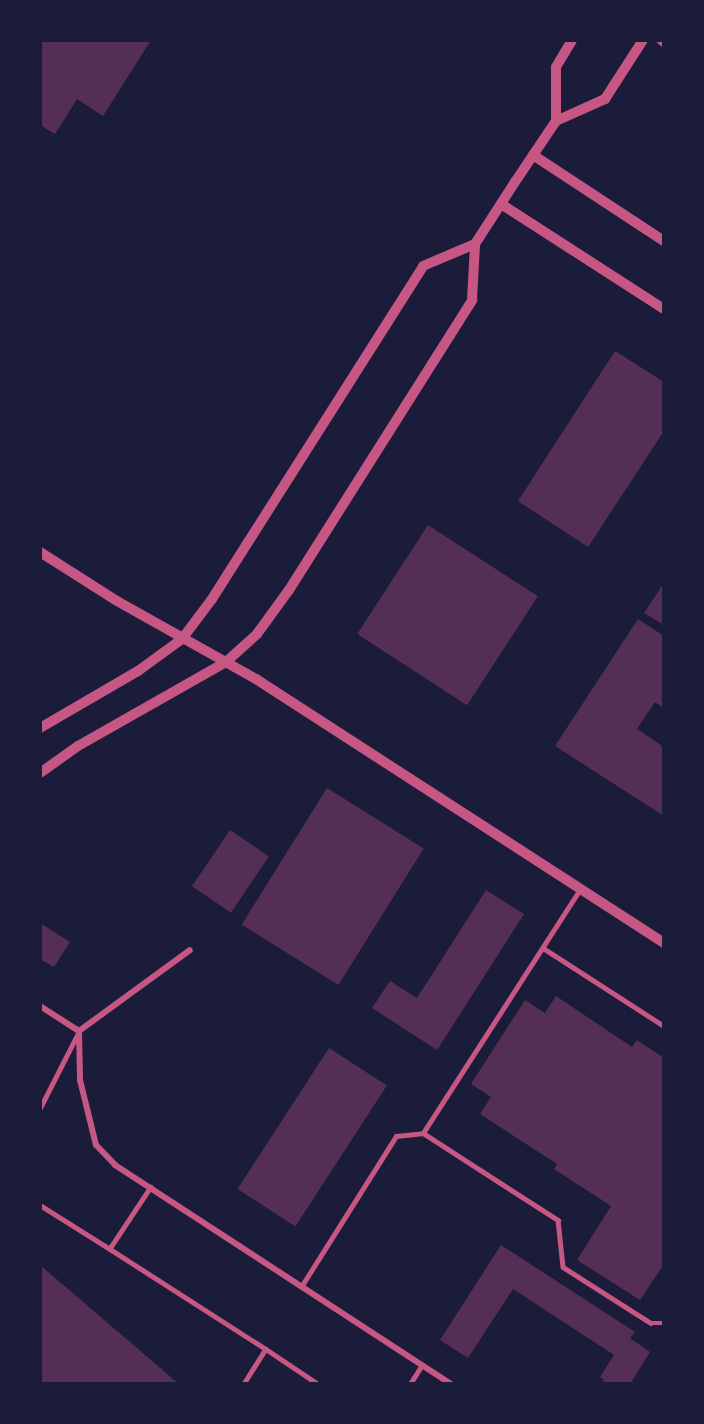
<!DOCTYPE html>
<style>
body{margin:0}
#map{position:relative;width:704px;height:1424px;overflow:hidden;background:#1b1b3a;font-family:"Source Sans 3",sans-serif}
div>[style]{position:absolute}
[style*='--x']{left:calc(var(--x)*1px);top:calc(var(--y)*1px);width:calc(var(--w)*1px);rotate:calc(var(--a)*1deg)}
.building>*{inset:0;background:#542f53;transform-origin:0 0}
.service>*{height:4.5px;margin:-2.25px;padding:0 2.25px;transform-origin:2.25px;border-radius:2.25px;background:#c65784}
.minor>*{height:6px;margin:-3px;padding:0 3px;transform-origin:3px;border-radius:3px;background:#c65784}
.tertiary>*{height:10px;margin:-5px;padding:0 5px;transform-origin:5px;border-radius:5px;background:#c65784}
span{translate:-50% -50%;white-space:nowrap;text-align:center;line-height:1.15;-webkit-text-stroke:6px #1b1b3a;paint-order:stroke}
.frame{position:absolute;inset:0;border:42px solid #1b1b3a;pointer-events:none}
</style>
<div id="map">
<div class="building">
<i style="clip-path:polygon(40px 40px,151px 40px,103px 116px,77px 99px,55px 134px,40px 125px)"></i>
<i style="clip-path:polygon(615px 351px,664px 382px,664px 431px,588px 547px,518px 501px)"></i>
<i style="left:428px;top:525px;width:131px;height:130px;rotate:33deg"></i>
<i style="clip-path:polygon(664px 583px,664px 625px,644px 613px)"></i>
<i style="clip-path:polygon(638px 619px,664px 636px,664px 708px,655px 702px,637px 729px,664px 747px,664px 816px,555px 746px)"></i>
<i style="left:327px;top:788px;width:114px;height:161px;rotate:32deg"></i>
<i style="left:230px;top:830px;width:47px;height:68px;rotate:34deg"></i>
<i style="clip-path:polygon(486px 890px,524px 914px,437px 1050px,372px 1008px,390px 981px,417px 998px)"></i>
<i style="clip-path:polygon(40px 923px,70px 942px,54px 967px,40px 959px)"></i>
<i style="clip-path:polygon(556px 996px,632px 1047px,637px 1040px,664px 1058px,664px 1264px,640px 1300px,577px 1260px,611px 1206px,554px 1169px,557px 1164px,480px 1114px,491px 1097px,471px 1084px,525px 1000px,545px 1013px)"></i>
<i style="left:329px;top:1048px;width:69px;height:168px;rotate:33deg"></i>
<i style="clip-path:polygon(501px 1245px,635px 1332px,630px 1338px,650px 1352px,630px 1384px,601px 1384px,604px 1380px,600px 1377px,614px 1355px,513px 1289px,468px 1358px,440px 1340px)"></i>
<i style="clip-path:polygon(40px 1265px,179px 1384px,40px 1384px)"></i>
</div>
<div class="service">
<i style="--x:658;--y:40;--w:8;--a:40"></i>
<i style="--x:543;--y:948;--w:144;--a:32.8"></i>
<i style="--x:40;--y:1108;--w:84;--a:-63.1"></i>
<i style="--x:423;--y:1133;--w:161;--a:32.8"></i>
<i style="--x:558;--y:1220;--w:47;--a:83.9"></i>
<i style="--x:563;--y:1267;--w:104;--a:32.5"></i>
<i style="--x:651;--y:1323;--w:13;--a:0"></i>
<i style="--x:151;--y:1187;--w:74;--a:123.5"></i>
<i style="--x:110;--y:1249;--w:185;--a:32.7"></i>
<i style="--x:266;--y:1349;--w:41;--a:122.2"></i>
<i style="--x:40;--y:1205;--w:83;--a:32.2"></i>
<i style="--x:301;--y:1287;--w:178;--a:-57.8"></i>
<i style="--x:396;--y:1136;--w:27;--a:-6"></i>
<i style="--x:423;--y:1133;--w:290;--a:-57.2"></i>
<i style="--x:266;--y:1349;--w:63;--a:33.9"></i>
<i style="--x:410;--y:1384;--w:22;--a:-58"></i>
</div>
<div class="minor">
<i style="--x:40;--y:1006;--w:46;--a:32.7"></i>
<i style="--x:79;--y:1031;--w:49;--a:88.8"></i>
<i style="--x:80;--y:1080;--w:67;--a:76.2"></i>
<i style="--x:96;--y:1145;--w:28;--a:46"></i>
<i style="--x:115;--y:1165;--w:401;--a:33.1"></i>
<i style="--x:79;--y:1031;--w:137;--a:-36.1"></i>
</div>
<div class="tertiary">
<i style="--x:556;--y:121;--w:54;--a:-90"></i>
<i style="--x:556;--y:67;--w:31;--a:-59"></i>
<i style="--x:533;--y:155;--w:157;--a:33.3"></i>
<i style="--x:501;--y:204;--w:194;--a:32.8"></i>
<i style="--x:40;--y:552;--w:91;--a:32.5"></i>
<i style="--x:117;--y:601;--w:159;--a:29.3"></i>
<i style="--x:256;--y:679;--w:486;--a:32.9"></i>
<i style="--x:40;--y:728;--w:113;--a:-30.2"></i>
<i style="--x:138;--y:671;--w:54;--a:-36"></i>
<i style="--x:182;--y:639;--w:50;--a:-53.1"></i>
<i style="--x:212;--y:599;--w:394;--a:-57.6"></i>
<i style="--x:423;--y:266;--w:56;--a:-22.9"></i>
<i style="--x:40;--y:773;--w:47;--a:-35.4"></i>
<i style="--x:78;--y:746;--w:170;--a:-29.6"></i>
<i style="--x:226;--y:662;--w:42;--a:-42.1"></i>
<i style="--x:257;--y:634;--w:54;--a:-54"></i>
<i style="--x:289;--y:590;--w:343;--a:-57.7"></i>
<i style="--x:472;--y:300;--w:56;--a:-86.9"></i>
<i style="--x:475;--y:244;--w:74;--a:-57.2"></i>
<i style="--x:515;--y:182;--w:73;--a:-56.1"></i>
<i style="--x:556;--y:121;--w:54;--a:-24.2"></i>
<i style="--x:605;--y:99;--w:70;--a:-57.2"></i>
</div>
<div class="frame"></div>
</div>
